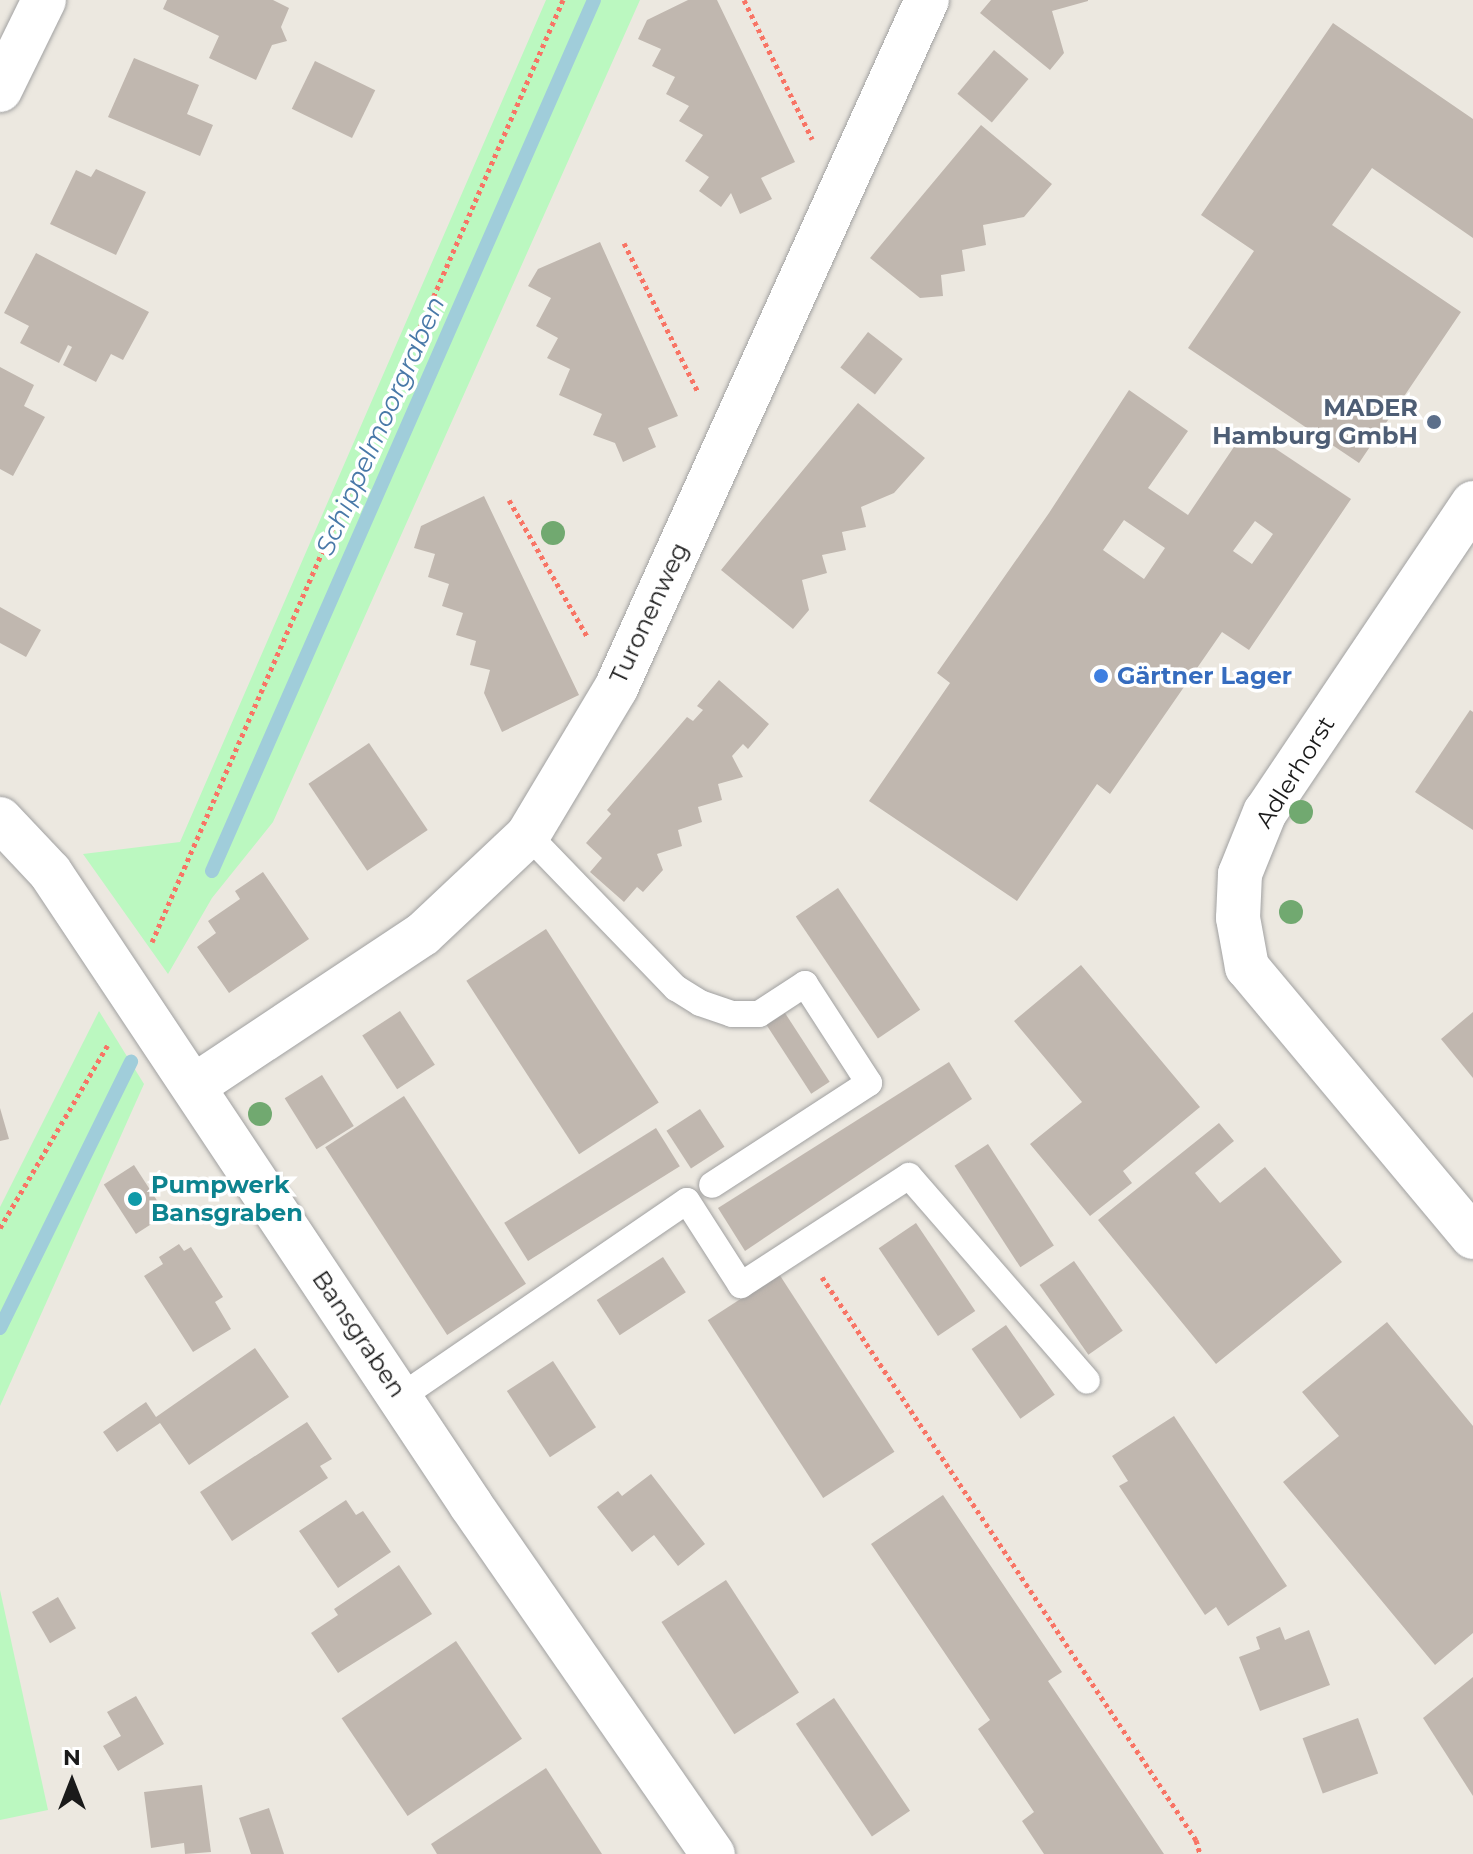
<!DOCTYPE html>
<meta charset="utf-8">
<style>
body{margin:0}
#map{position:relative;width:1473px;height:1854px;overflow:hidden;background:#ece8e0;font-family:Montserrat,sans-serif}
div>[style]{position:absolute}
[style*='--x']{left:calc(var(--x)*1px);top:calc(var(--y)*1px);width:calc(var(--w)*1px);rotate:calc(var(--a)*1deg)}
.park>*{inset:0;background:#bbf8c0}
.stream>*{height:14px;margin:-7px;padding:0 7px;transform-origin:7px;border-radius:7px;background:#a0cdda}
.building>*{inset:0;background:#c0b7af;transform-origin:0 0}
.path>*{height:5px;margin-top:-2.5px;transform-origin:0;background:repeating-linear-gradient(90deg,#f87465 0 4px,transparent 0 8px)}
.roads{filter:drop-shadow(0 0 2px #a1a1a1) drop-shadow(0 0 2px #a1a1a1)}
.service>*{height:26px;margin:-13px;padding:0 13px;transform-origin:13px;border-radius:13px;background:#fff}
.minor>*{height:44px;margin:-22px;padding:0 22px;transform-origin:22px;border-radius:22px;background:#fff}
.tertiary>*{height:44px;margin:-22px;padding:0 22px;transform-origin:22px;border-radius:22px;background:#fff}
.trees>*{width:24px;height:24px;margin:-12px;border-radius:50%;background:#71a970}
.dots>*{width:22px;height:22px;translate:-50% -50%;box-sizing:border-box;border:4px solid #fff;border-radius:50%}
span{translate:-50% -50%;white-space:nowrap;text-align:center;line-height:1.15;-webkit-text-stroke:7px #fff;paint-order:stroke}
.service-label{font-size:24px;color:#4e5e75;font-weight:700}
.right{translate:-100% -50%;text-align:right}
.street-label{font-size:24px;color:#1a1a1a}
.shop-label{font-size:24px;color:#366cbe;font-weight:700}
.left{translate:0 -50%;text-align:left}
.culture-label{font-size:24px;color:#0d838f;font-weight:700}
.water-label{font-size:26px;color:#4979a8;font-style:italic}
.north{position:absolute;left:32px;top:1742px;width:80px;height:80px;-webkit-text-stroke:6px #fff;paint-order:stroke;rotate:0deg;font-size:22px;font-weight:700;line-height:32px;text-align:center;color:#1a1a1a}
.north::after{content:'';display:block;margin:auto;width:28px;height:36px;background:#1a1a1a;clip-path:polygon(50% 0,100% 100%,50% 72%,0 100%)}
</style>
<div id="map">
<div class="park">
<i style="clip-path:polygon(546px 0,640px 0,273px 822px,212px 898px,168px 974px,83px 854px,180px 842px)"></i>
<i style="clip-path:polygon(99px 1011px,144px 1084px,0 1406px,0 1207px)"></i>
<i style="clip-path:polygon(0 1590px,48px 1810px,0 1820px)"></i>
</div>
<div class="stream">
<i style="--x:212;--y:871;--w:951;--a:-66.32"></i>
<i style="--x:0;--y:1328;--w:297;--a:-63.8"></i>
</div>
<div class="building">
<i style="clip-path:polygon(167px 0,273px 0,289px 8px,281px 27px,287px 41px,272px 45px,256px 80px,209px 58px,219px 36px,163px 9px)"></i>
<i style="clip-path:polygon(688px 0,717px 0,795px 162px,761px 178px,772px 199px,740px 214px,731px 193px,721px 207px,699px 191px,709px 177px,685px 161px,703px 135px,679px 121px,689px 106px,666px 94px,675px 77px,652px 66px,661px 49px,638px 39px,647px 20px)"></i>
<i style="clip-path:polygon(991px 0,1088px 0,1088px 1px,1052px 11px,1064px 53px,1050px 70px,980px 13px)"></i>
<i style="clip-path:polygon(1333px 23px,1473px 119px,1473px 238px,1372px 168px,1332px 225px,1461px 312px,1359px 463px,1188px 348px,1254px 251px,1201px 215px)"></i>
<i style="left:994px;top:50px;width:45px;height:57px;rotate:40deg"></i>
<i style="clip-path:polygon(134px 58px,199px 85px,187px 114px,213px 125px,200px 156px,108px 117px)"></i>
<i style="left:315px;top:61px;width:67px;height:53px;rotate:26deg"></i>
<i style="clip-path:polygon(981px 125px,1052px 184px,1024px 217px,983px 225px,986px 245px,962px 250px,965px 271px,941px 275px,943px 296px,920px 298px,870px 258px)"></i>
<i style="clip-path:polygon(96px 169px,146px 192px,116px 255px,50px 224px,76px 170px,91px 177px)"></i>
<i style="clip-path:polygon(600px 242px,678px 416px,648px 428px,656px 447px,623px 462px,615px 443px,593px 435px,602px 414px,559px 395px,570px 369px,547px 358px,558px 338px,536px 326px,551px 298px,528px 286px,538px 269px)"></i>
<i style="clip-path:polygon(36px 253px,149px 312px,123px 360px,111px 354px,96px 382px,63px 365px,72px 347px,68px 345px,59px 363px,20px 343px,29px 326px,4px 313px)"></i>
<i style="left:868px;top:332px;width:44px;height:45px;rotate:38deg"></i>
<i style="clip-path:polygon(0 367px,34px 385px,24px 406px,45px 417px,13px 476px,0 469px)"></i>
<i style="clip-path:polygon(evenodd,1129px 390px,1188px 431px,1148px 488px,1188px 515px,1246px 429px,1351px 499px,1249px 650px,1222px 632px,1110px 794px,1097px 784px,1017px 901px,869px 801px,950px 683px,937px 673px,1049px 513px,1129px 390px,1124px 520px,1165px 548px,1144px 579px,1103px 550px,1124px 520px,1129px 390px,1255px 521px,1273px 534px,1252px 564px,1233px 551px,1255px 521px)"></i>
<i style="clip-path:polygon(858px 403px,925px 458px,894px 493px,861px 507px,866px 527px,842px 532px,846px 550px,822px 555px,827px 573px,802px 580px,809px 610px,793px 629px,721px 570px)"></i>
<i style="clip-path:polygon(484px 496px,579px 695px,502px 732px,484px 693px,490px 670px,470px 665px,476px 641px,456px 635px,463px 613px,442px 606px,449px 584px,428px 577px,435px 554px,414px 548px,421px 526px)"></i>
<i style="clip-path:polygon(0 607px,41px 630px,26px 657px,0 643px)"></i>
<i style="clip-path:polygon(719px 680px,769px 724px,748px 749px,743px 744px,732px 756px,743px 777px,718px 784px,722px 800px,698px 807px,702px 822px,678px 830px,682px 846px,657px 854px,663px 870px,643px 892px,637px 887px,624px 902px,590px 872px,602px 858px,586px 843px,611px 814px,607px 810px,687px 717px,693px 721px,703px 710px,697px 706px)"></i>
<i style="clip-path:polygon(1470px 710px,1473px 712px,1473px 830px,1415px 792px)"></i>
<i style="left:369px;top:743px;width:105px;height:73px;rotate:56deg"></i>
<i style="clip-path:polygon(263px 872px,309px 939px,229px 993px,197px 947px,216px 933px,208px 921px,240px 899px,235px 891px)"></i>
<i style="left:838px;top:888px;width:147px;height:51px;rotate:56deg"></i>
<i style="left:546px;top:929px;width:207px;height:95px;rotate:57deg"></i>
<i style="clip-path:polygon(1081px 965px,1200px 1107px,1123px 1171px,1132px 1183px,1090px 1216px,1030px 1144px,1082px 1102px,1014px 1021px)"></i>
<i style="left:400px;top:1011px;width:64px;height:45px;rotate:57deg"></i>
<i style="clip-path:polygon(1473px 1012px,1473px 1078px,1441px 1039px)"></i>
<i style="left:785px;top:1013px;width:82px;height:22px;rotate:57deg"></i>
<i style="clip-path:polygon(949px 1062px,972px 1099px,745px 1251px,718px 1208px)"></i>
<i style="left:322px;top:1075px;width:60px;height:44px;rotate:58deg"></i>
<i style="left:404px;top:1096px;width:224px;height:94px;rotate:57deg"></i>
<i style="clip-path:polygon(0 1108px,9px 1139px,0 1141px)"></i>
<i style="left:700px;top:1109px;width:45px;height:40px;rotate:57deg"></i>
<i style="clip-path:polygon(1219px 1123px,1234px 1141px,1195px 1173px,1220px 1203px,1265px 1167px,1342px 1262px,1216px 1364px,1098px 1220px)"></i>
<i style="left:656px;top:1128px;width:45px;height:179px;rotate:58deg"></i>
<i style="left:988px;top:1144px;width:121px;height:40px;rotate:57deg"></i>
<i style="left:134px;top:1165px;width:59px;height:36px;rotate:57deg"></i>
<i style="left:916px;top:1223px;width:106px;height:45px;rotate:56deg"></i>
<i style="clip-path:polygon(179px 1244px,184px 1251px,191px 1247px,223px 1297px,215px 1302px,231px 1329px,193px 1352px,144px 1276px,163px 1264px,159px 1257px)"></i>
<i style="left:663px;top:1257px;width:42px;height:79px;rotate:57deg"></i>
<i style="left:1074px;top:1261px;width:85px;height:42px;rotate:55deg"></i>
<i style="left:779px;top:1274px;width:212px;height:85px;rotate:57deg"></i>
<i style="clip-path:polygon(1387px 1322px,1473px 1426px,1473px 1633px,1435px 1665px,1283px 1482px,1339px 1436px,1302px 1392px)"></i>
<i style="left:1006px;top:1325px;width:85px;height:42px;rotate:55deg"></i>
<i style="clip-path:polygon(255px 1348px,289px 1397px,189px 1465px,160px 1423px,117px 1452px,103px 1432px,146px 1402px,156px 1417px)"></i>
<i style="left:553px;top:1361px;width:79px;height:55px;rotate:57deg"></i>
<i style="clip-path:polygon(1174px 1416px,1287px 1586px,1228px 1626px,1216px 1607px,1205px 1615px,1119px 1486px,1128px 1481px,1112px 1456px)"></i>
<i style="clip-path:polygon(307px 1422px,332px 1459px,320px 1466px,328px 1478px,232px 1541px,200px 1492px)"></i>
<i style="clip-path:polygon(651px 1474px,705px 1544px,678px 1566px,654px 1535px,632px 1552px,597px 1507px,618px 1491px,622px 1496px)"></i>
<i style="clip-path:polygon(943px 1495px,1062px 1672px,1048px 1681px,1164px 1854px,1044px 1854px,1022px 1821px,1034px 1812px,978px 1729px,990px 1720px,871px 1544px)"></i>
<i style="clip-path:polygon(346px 1500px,356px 1515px,363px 1511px,391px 1552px,338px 1588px,299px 1531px)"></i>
<i style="clip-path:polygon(399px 1565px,432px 1614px,338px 1673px,311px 1633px,338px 1615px,334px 1609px)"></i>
<i style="left:726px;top:1580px;width:134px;height:77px;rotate:57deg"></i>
<i style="left:58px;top:1597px;width:36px;height:30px;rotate:60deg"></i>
<i style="clip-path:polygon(1280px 1627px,1285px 1640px,1309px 1630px,1330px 1685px,1260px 1711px,1239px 1657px,1260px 1649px,1256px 1637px)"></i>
<i style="left:456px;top:1641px;width:118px;height:138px;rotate:56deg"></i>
<i style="clip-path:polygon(1473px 1677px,1473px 1796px,1423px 1718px)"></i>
<i style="clip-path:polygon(136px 1696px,164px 1744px,118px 1771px,103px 1746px,121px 1736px,107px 1712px)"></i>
<i style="left:834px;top:1698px;width:136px;height:46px;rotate:56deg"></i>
<i style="left:1358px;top:1718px;width:59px;height:59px;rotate:70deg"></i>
<i style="clip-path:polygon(546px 1768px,602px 1854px,437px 1854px,431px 1844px)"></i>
<i style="clip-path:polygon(202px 1785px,211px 1852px,185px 1854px,184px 1843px,151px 1848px,144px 1792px)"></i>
<i style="clip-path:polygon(269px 1808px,284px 1854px,251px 1854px,239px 1818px)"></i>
</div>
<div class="path">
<i style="--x:744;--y:0;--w:155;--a:63.9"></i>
<i style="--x:624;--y:243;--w:166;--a:63.6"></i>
<i style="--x:509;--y:500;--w:159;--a:60.2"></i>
<i style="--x:152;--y:942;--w:1028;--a:-66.43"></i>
<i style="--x:0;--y:1228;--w:212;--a:-59.5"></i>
<i style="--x:822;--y:1277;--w:676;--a:56.4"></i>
<i style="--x:1196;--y:1840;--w:15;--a:74"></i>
</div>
<div class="roads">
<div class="service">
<i style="--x:528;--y:835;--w:213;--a:46"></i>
<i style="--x:676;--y:988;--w:28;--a:32"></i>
<i style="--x:700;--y:1003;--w:34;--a:19"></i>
<i style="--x:732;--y:1014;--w:27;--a:0"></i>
<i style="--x:759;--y:1014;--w:55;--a:-33.1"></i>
<i style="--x:805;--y:984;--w:118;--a:57.1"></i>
<i style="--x:869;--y:1083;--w:187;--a:147"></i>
<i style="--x:402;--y:1396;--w:345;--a:-34.4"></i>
<i style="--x:687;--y:1201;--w:100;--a:57.3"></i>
<i style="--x:741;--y:1285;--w:200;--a:-33"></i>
<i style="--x:909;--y:1176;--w:271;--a:49"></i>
</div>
<div class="minor">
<i style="--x:1473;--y:503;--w:372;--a:123.9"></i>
<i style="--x:1265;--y:812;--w:67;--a:112"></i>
<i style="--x:1240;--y:874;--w:44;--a:92.6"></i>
<i style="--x:1238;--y:918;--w:50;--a:79.6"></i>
<i style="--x:1247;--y:967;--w:352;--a:50.1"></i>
<i style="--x:0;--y:819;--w:73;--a:46.7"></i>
<i style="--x:50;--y:872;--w:760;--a:56.37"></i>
<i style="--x:471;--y:1505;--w:425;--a:55.3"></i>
<i style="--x:194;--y:1086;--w:275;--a:-33.6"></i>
<i style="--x:423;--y:934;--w:144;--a:-43.3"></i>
<i style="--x:528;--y:835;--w:171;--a:-59.1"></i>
<i style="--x:616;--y:688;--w:755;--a:-65.68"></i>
</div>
<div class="tertiary">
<i style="--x:0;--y:90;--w:100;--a:-63.9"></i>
</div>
</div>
<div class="trees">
<i style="left:553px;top:533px"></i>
<i style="left:1301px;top:812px"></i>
<i style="left:1291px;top:912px"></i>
<i style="left:260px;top:1114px"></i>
</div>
<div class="dots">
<i style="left:1434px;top:422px;background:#5c6f8a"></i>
<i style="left:1101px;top:676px;background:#3f7fe0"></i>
<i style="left:135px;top:1199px;background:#0f9aa8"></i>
</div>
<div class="service-label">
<span class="right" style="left:1418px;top:422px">MADER<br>Hamburg GmbH</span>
</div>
<div class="street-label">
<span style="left:649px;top:613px;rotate:-65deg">Turonenweg</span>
<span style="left:1295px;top:772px;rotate:-58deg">Adlerhorst</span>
<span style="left:359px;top:1334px;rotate:56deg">Bansgraben</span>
</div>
<div class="shop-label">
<span class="left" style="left:1117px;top:676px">Gärtner Lager</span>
</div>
<div class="culture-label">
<span class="left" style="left:151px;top:1199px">Pumpwerk<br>Bansgraben</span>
</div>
<div class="water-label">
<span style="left:381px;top:426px;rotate:-66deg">Schippelmoorgraben</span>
</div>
<div class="north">N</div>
</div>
